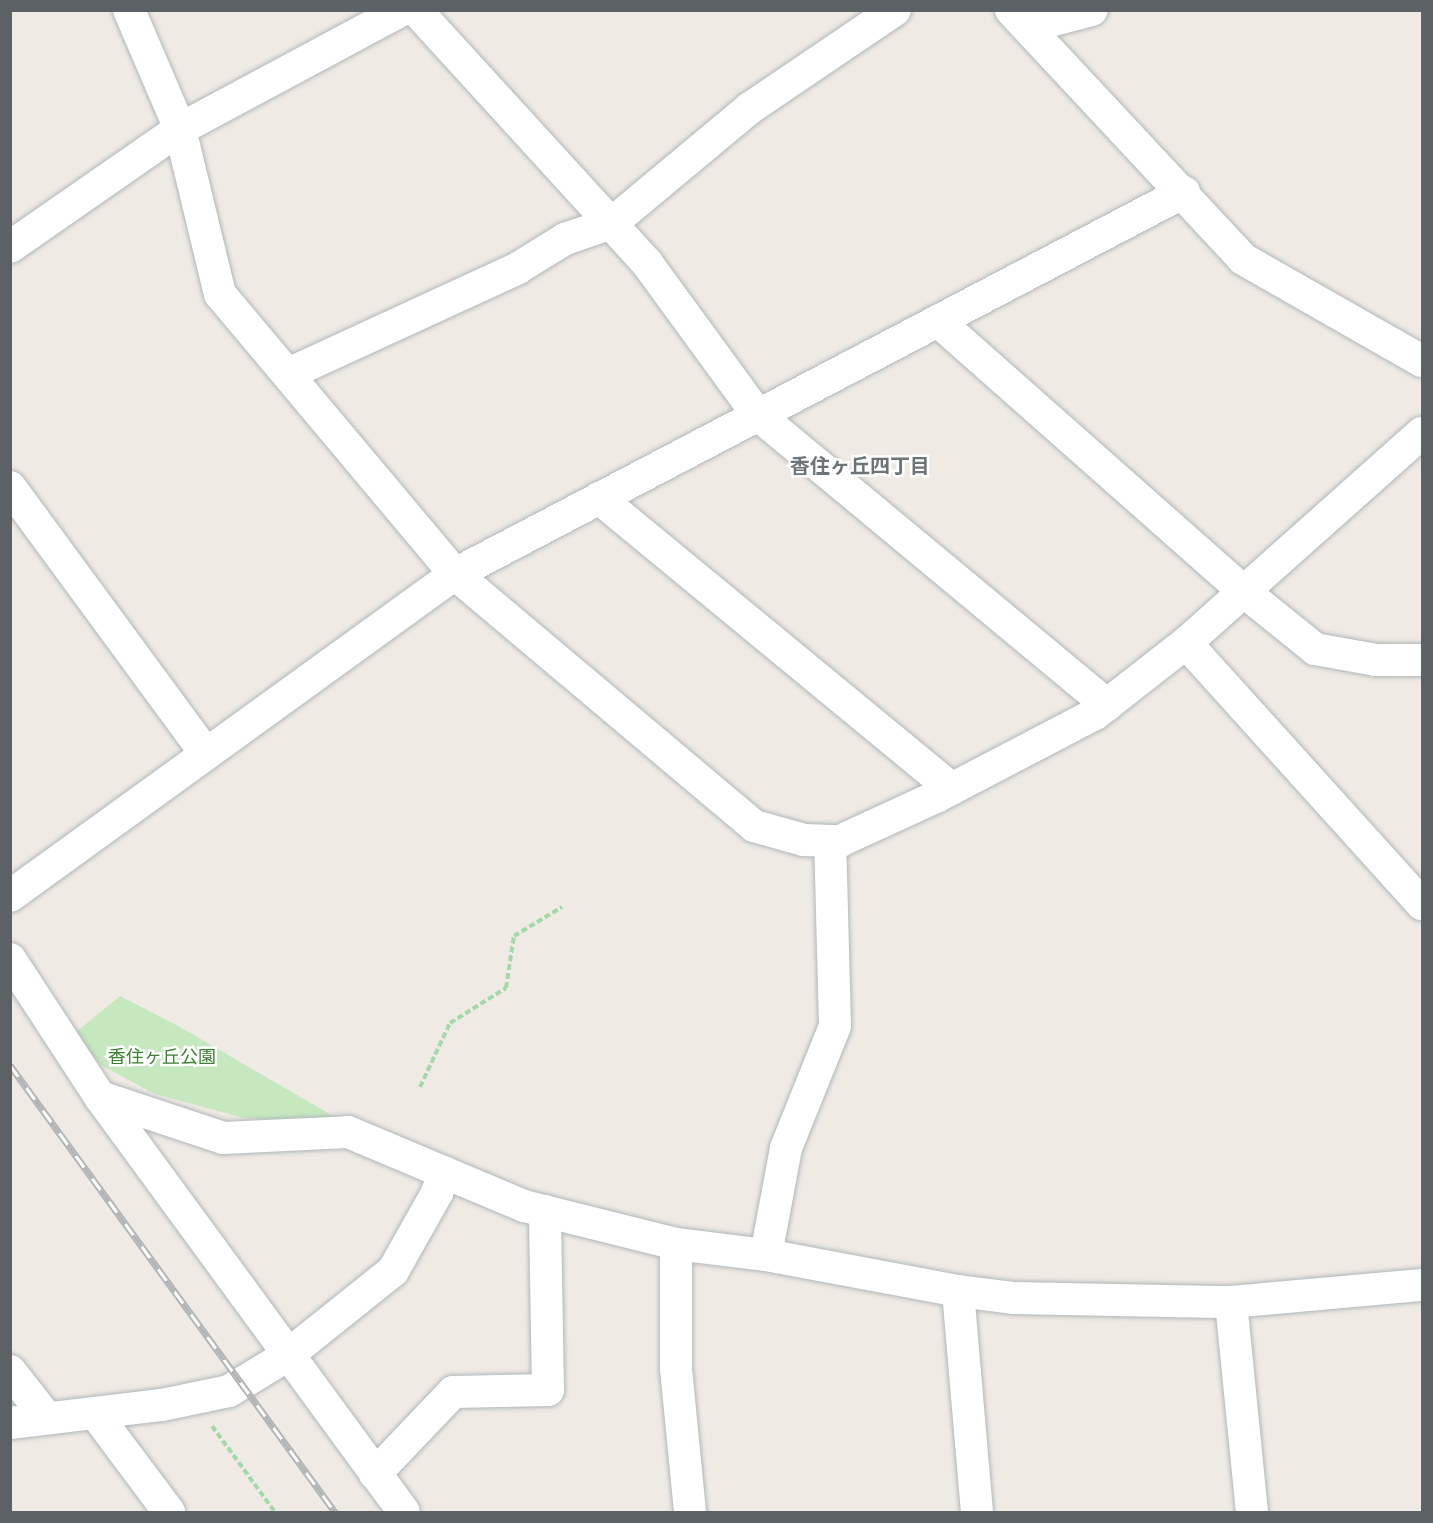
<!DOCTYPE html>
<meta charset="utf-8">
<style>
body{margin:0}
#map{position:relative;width:1433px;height:1523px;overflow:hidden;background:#efeae4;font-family:Helvetica,"Noto Sans JP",sans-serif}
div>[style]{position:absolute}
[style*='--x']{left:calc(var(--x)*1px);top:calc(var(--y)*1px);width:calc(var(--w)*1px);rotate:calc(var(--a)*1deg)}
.green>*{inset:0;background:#c6e8bf}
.path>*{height:4px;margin-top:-2px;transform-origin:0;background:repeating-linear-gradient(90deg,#a1daa6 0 6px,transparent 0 9px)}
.roads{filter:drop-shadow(0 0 2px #b1b6b9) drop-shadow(0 0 2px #b1b6b9)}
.minor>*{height:32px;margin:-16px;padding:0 16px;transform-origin:16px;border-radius:16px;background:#fff}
.rail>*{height:7px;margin-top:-3.5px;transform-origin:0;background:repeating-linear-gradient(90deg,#fff 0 14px,#b3b4b5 0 28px);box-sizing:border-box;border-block:2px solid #b3b4b5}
span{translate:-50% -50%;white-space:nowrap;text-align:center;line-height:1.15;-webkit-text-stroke:5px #fff;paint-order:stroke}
.park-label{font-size:18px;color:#3a812f}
.neighbourhood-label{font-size:20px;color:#6c7477;font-weight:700}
.frame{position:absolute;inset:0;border:12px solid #5c6165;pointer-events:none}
</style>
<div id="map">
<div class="green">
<i style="clip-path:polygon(120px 996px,180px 1027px,345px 1123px,244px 1118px,155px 1094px,101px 1065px,75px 1033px)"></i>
</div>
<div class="path">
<i style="--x:420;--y:1087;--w:71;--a:-64.9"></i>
<i style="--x:450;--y:1023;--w:66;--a:-32"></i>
<i style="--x:506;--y:988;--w:53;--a:-81.3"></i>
<i style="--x:514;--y:936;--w:56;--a:-31.1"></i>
<i style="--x:212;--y:1426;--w:107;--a:53.8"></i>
</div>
<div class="roads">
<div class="minor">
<i style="--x:129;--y:10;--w:129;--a:66.8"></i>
<i style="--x:180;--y:129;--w:170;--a:76.4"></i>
<i style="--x:220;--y:294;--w:366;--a:50"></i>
<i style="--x:455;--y:574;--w:391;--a:40.1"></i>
<i style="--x:754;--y:826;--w:52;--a:15.6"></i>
<i style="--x:804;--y:840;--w:36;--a:2"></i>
<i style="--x:840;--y:841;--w:108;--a:-24.7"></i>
<i style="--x:938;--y:796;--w:177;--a:-27.6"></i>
<i style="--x:1095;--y:714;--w:115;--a:-38"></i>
<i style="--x:1186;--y:643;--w:316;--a:-41.7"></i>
<i style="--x:416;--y:10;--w:343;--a:47.6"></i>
<i style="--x:647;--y:263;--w:188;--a:53.9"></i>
<i style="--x:758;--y:415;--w:454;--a:39.7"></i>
<i style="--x:1011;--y:10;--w:340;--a:47"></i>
<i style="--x:1243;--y:259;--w:206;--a:29.7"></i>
<i style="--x:1027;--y:27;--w:67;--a:-14.7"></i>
<i style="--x:10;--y:247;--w:207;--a:-34.8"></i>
<i style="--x:180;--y:129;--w:252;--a:-28.2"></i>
<i style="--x:938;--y:321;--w:406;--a:41.5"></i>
<i style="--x:1242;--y:590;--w:94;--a:38.9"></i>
<i style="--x:1315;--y:649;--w:62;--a:10.2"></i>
<i style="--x:1376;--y:660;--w:46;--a:0"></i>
<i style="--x:288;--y:374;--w:253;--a:-24.7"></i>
<i style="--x:518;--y:268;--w:55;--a:-31.7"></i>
<i style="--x:565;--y:239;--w:50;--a:-18.8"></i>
<i style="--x:612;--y:223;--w:180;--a:-39.8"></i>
<i style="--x:750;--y:108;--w:175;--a:-34.1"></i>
<i style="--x:10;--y:487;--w:331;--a:53.7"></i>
<i style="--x:599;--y:498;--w:457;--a:39.5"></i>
<i style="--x:1186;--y:643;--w:352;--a:47.9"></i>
<i style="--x:10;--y:896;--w:549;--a:-35.89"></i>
<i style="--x:455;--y:574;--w:823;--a:-27.65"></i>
<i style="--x:10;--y:959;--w:165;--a:56.9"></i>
<i style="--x:100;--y:1097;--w:514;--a:53.78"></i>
<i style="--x:100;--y:1097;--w:130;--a:18.4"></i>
<i style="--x:223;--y:1138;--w:125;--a:-2.7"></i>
<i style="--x:348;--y:1132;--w:191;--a:22.8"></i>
<i style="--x:524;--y:1206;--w:157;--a:14"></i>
<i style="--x:676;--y:1244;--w:91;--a:7"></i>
<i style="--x:766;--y:1255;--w:195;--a:10.6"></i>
<i style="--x:958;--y:1291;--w:55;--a:7.3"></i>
<i style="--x:1013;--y:1298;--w:218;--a:1.1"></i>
<i style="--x:1231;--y:1302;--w:192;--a:-5.1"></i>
<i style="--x:676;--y:1244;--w:125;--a:90"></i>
<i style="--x:676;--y:1369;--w:144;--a:84.4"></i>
<i style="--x:766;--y:1255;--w:109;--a:-79.4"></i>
<i style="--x:786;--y:1148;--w:131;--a:-68.1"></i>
<i style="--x:835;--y:1026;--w:185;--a:-91.5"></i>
<i style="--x:958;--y:1291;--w:222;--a:85.1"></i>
<i style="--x:1231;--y:1302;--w:211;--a:84.3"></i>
<i style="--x:10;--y:1371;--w:60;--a:51.8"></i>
<i style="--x:95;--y:1413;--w:124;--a:53.2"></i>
<i style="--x:10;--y:1423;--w:153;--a:-6.8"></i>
<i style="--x:162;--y:1405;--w:68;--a:-11.8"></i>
<i style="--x:229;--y:1391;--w:69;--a:-31.4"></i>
<i style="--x:288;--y:1355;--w:134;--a:-38.7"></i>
<i style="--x:393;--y:1271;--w:90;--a:-60.6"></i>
<i style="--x:437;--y:1193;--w:22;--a:-72"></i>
<i style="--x:375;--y:1474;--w:113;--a:-46.4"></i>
<i style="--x:453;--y:1392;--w:95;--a:-1.2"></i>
<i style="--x:548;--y:1390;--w:179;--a:-91"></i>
</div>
</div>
<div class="rail">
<i style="--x:10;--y:1065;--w:553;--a:53.98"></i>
</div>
<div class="park-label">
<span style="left:162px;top:1057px">香住ヶ丘公園</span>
</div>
<div class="neighbourhood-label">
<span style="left:860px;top:466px">香住ヶ丘四丁目</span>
</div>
<div class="frame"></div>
</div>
